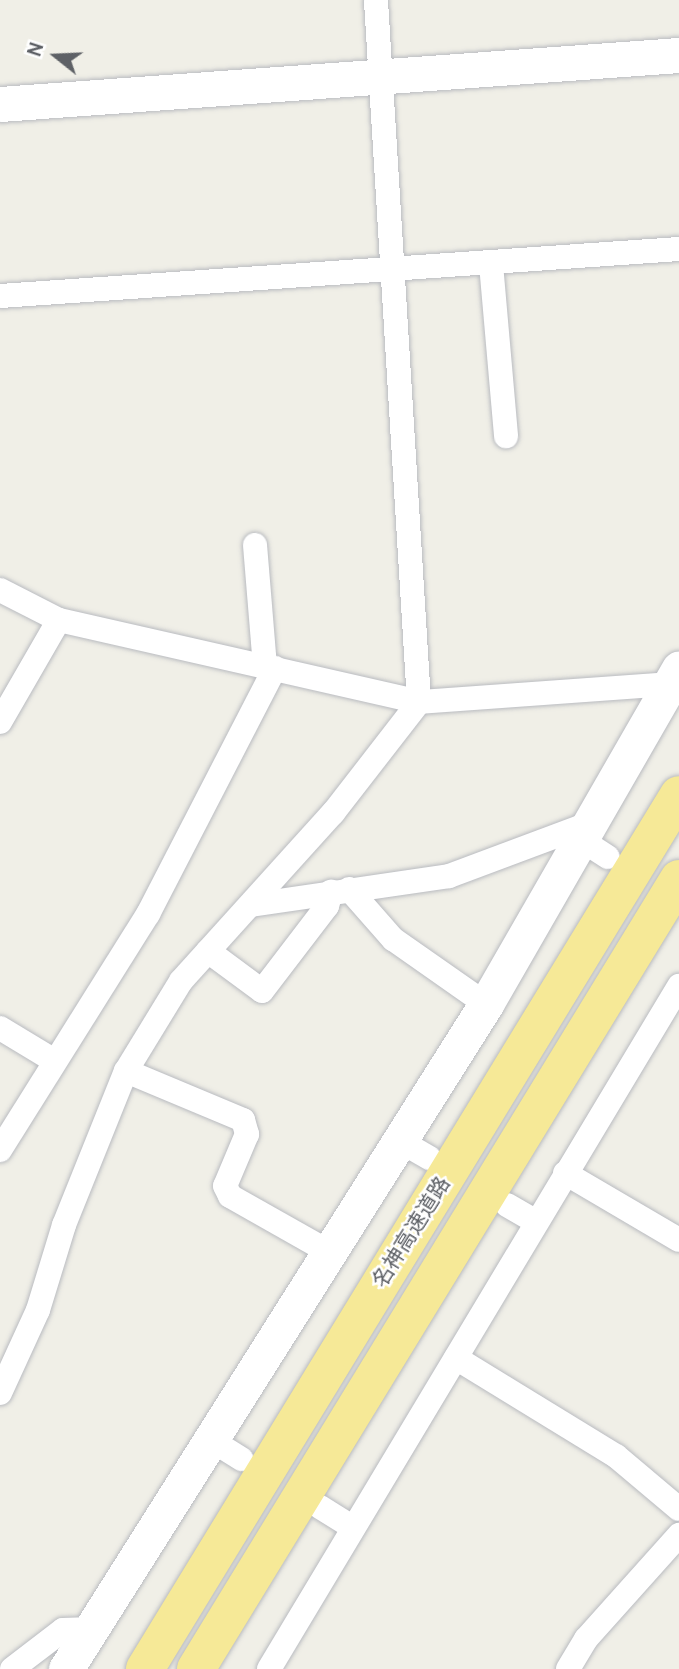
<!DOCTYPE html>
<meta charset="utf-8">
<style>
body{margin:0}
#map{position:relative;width:679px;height:1669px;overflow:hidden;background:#f0efe7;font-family:Cabin,"Noto Sans JP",sans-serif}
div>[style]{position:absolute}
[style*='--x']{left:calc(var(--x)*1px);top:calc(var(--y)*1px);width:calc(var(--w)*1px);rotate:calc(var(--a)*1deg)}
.roads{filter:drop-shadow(0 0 2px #b9bbc0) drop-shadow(0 0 2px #b9bbc0)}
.street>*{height:24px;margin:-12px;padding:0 12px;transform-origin:12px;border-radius:12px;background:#fff}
.secondary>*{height:35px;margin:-17.5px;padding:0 17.5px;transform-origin:17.5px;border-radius:17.5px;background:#fff}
.highway>*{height:38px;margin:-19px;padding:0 19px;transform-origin:19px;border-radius:19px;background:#f6e997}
span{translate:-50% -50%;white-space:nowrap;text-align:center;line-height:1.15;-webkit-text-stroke:5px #fff;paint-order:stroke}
.street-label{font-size:21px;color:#5e6166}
.north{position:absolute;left:21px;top:21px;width:70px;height:70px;-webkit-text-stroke:5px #fff;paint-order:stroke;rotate:288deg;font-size:19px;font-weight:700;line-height:28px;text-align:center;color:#5e6166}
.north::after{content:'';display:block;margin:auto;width:24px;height:32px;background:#5e6166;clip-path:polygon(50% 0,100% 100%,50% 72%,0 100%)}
</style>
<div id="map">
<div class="roads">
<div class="street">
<i style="--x:491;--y:264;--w:173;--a:85"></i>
<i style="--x:0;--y:296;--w:681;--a:-3.96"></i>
<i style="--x:255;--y:545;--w:121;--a:85.3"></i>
<i style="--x:0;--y:590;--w:66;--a:27"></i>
<i style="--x:59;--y:620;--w:369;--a:12.8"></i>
<i style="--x:419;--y:702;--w:252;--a:-4.1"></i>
<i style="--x:0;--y:722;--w:118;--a:-60"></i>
<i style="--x:580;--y:839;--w:33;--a:33"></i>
<i style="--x:349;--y:889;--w:67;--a:48.7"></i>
<i style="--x:393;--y:939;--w:113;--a:35"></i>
<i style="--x:251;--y:905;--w:200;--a:-8.3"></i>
<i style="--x:449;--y:876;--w:148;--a:-20.5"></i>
<i style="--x:208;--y:951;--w:67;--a:36.5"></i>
<i style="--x:262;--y:991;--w:107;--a:-52.6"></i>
<i style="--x:327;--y:906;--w:15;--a:-74"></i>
<i style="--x:0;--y:1028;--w:62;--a:31.1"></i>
<i style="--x:126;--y:1071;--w:127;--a:22.7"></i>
<i style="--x:243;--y:1120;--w:15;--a:74"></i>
<i style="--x:247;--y:1134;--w:56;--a:112.9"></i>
<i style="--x:225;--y:1186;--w:11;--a:63"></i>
<i style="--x:230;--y:1196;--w:114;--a:29.5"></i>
<i style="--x:400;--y:1141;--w:34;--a:30"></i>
<i style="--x:0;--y:1150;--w:279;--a:-57.9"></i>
<i style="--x:148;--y:914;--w:277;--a:-62.7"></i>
<i style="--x:565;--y:1173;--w:132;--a:30.4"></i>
<i style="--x:507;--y:1205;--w:34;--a:30"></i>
<i style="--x:456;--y:1358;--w:188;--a:31.5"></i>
<i style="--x:616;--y:1456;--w:82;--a:40.1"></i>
<i style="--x:0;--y:1393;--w:91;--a:-65.4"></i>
<i style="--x:38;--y:1310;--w:89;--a:-73"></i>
<i style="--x:64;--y:1225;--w:166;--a:-68.1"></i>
<i style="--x:126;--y:1071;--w:105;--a:-58.6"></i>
<i style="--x:181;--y:981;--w:227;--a:-47.9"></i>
<i style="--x:333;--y:813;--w:140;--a:-52.2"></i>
<i style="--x:419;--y:702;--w:703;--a:-93.51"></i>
<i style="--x:211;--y:1440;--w:36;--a:32"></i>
<i style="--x:320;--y:1507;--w:39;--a:32"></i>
<i style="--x:12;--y:1669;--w:64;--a:-37.4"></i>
<i style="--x:63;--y:1630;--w:28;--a:-2"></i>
<i style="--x:269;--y:1669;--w:797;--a:-59.02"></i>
<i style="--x:568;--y:1669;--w:35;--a:-59"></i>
<i style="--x:586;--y:1639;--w:140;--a:-48.2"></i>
</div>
<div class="secondary">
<i style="--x:0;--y:104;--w:681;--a:-4.13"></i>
<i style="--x:66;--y:1669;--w:787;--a:-57.72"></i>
<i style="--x:486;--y:1004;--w:387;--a:-60.1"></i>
</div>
<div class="highway">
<i style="--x:145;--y:1669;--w:1024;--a:-58.58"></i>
<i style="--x:196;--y:1669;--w:926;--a:-58.56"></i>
</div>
</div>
<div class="street-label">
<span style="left:411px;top:1232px;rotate:-58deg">名神高速道路</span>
</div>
<div class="north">N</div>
</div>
